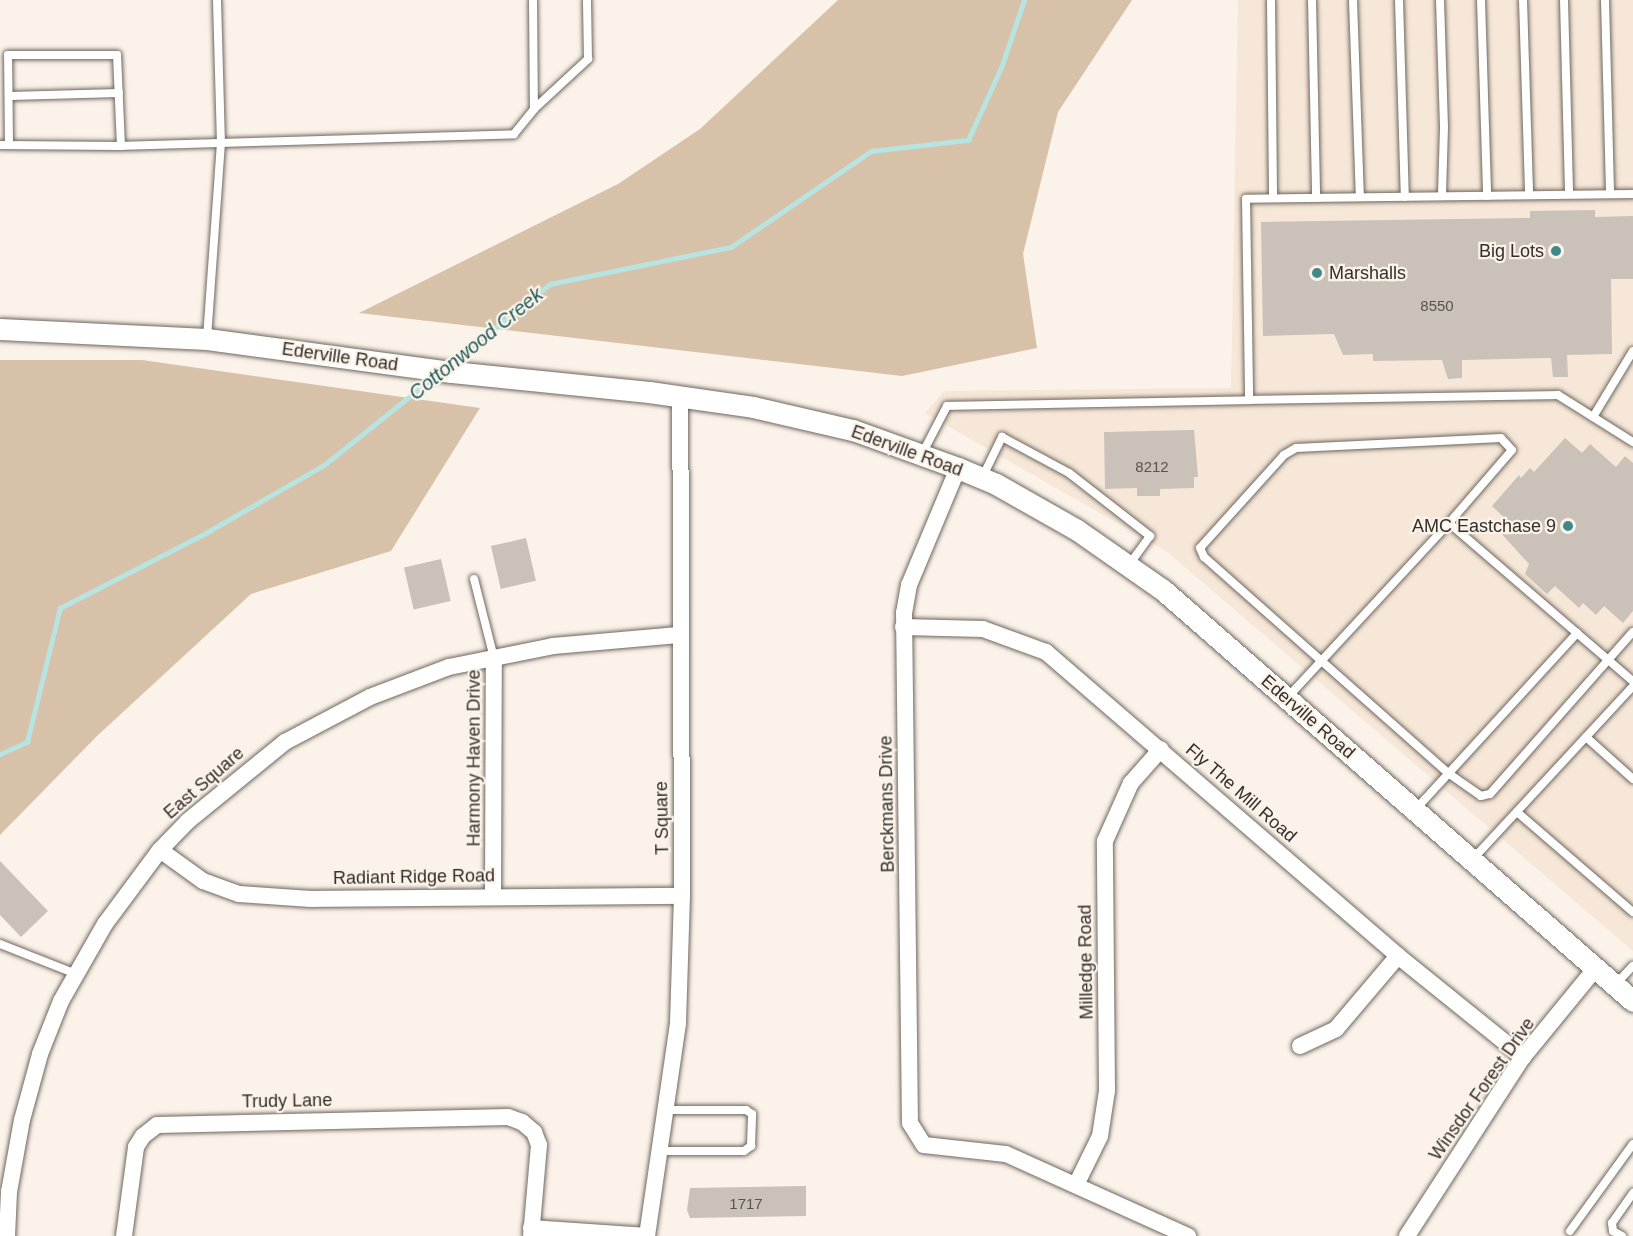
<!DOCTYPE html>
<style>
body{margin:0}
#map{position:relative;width:1633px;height:1236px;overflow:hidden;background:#fbf2e9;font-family:Helvetica,sans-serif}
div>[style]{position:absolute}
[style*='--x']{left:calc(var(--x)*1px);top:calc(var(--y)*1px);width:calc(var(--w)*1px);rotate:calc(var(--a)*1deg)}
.built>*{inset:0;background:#f6e7d8}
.green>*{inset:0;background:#d7c1a9}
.stream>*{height:4.5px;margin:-2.25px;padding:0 2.25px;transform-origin:2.25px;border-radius:2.25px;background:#b7e3e0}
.building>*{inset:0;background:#cac1b8;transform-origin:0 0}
.roads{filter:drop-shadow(0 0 2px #6e675e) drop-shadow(0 0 2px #6e675e)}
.service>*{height:8px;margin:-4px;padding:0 4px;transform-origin:4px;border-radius:4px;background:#fff}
.minor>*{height:16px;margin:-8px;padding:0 8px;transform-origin:8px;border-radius:8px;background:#fff}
.tertiary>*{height:21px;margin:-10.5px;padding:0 10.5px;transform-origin:10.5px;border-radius:10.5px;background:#fff}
.dots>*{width:16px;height:16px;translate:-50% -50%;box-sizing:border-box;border:3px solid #fbf2e9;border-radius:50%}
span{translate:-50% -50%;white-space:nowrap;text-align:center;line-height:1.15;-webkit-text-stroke:4.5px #fbf2e9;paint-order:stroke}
.number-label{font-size:15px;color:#59544f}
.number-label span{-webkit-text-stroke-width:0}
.poi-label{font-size:18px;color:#33302c}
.right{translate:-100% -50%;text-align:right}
.left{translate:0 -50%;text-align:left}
.street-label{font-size:18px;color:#33302c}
.water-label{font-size:20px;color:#1e5a58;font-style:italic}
</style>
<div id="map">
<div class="built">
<i style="clip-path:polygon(1238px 0,1633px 0,1633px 951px,1166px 551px,925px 413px,944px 391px,1231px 388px)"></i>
</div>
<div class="green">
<i style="clip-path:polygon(838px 0,1132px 0,1058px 112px,1023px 254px,1037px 348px,902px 376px,359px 313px,618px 184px,700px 129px)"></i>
<i style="clip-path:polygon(0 360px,142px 360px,480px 408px,391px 551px,251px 594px,97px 736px,0 835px)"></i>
</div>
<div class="stream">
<i style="--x:450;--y:364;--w:128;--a:-38.7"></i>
<i style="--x:550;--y:284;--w:185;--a:-11.6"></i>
<i style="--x:731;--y:247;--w:170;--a:-34.4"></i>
<i style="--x:871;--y:151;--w:98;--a:-6.5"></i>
<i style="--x:968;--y:140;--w:79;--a:-65.4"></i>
<i style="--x:1001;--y:68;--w:72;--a:-71.3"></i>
<i style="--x:0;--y:754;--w:30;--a:-24"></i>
<i style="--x:27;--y:742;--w:138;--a:-76.2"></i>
<i style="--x:60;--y:608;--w:162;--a:-27.2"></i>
<i style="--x:204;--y:534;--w:138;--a:-29.9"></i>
<i style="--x:324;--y:465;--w:141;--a:-38.7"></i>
</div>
<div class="building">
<i style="clip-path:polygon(1595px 210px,1595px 217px,1633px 216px,1633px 279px,1611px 279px,1612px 354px,1567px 355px,1568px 377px,1553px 377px,1551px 358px,1462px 360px,1462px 378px,1448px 379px,1442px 360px,1373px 361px,1373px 354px,1343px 355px,1334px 334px,1263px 336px,1261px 222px,1530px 218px,1530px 211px)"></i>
<i style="clip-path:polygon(1194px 430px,1198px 477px,1194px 477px,1194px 488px,1160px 489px,1160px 496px,1137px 496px,1137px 488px,1105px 489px,1104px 432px)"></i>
<i style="clip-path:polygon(1565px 438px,1582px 453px,1590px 444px,1616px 467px,1625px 456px,1633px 463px,1633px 611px,1623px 623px,1604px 606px,1596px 615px,1583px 603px,1579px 608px,1555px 586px,1547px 594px,1525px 574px,1529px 564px,1499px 531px,1508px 521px,1492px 506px,1519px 475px,1521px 478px,1530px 468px,1534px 472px)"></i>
<i style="left:526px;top:538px;width:44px;height:36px;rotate:77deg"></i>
<i style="left:441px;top:559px;width:43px;height:38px;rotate:77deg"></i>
<i style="clip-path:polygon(0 861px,48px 911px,21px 937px,0 915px)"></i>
<i style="clip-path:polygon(806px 1186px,806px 1216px,690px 1218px,687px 1210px,690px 1188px)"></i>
</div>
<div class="roads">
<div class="service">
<i style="--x:533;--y:0;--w:109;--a:89.5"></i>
<i style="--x:1271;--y:0;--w:198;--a:89.4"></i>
<i style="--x:1312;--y:0;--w:198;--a:88.8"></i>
<i style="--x:1353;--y:0;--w:197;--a:88"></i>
<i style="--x:1399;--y:0;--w:197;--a:88.3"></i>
<i style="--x:1440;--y:0;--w:127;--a:88.2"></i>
<i style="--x:1444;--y:127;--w:69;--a:91.7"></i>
<i style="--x:1481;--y:0;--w:196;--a:88.2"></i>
<i style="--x:1523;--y:0;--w:195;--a:88.2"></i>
<i style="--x:1564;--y:0;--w:194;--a:88.5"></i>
<i style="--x:1605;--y:0;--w:194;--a:88.5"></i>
<i style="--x:10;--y:96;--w:109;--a:-1.6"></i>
<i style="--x:0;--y:145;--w:121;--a:0.5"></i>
<i style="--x:121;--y:146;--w:393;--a:-1.7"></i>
<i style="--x:514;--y:134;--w:32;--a:-51"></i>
<i style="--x:534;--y:109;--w:74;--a:-42.8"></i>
<i style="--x:588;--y:59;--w:59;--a:-91"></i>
<i style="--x:9;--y:145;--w:90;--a:-90.6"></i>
<i style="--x:8;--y:55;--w:109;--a:0"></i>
<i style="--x:117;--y:55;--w:91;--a:87.5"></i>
<i style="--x:1633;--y:194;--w:387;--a:179.3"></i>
<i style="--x:1246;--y:199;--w:201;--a:89.1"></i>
<i style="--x:1249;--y:400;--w:309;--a:-0.9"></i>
<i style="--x:1558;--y:395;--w:89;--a:32.1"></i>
<i style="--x:207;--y:338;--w:195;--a:-85.9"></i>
<i style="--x:221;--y:144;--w:144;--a:-91.6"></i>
<i style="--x:1593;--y:417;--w:77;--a:-58.8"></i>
<i style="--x:922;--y:454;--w:54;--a:-62.5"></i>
<i style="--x:947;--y:406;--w:302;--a:-1.1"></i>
<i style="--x:982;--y:478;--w:46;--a:-64"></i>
<i style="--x:1002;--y:437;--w:76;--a:28.2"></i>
<i style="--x:1069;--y:473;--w:103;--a:37.9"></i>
<i style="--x:1150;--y:536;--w:36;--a:126"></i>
<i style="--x:1449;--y:523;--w:96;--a:-49.2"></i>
<i style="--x:1512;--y:450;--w:16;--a:-133"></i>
<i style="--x:1501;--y:438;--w:205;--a:177.2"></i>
<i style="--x:1296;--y:448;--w:14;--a:150"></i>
<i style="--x:1284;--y:455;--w:125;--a:132.1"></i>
<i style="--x:1200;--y:548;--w:10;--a:66"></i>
<i style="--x:1204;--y:557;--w:326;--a:41.5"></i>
<i style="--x:1448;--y:773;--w:40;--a:34.9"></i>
<i style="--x:1481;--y:796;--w:9;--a:-13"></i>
<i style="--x:1490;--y:794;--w:216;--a:-48.6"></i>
<i style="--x:474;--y:579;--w:81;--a:75.8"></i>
<i style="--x:1287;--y:698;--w:238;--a:-47.2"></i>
<i style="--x:1449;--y:523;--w:243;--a:40.7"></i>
<i style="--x:1586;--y:737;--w:63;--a:41.8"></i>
<i style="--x:1415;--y:810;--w:240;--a:-47.5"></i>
<i style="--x:1517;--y:812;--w:153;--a:40.8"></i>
<i style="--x:1472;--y:860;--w:237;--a:-47.2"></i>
<i style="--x:0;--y:944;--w:82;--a:21.5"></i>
<i style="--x:1615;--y:985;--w:26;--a:-47"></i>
<i style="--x:658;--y:1151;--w:86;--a:0"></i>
<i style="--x:744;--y:1151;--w:9;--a:-36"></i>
<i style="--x:751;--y:1146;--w:32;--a:-88"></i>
<i style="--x:752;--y:1114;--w:7;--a:-146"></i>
<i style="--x:746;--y:1110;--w:80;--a:180"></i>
<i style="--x:1570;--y:1231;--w:107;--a:-54.1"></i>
<i style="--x:1622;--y:1236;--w:10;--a:-151"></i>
<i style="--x:1613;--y:1231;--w:8;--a:-97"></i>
<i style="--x:1612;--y:1223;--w:37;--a:-55"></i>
</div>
<div class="minor">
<i style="--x:958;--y:468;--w:127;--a:112.7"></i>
<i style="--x:909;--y:585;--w:27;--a:100"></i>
<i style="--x:904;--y:612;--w:511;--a:89.33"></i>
<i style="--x:910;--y:1123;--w:26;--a:58"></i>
<i style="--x:924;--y:1145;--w:82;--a:6.3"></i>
<i style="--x:1006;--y:1154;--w:200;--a:24.3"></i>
<i style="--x:903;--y:627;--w:80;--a:1.4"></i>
<i style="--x:983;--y:629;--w:67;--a:20.1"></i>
<i style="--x:1046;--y:652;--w:465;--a:40.8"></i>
<i style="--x:1398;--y:956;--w:161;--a:38.9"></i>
<i style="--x:160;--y:850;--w:53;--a:35.8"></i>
<i style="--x:203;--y:881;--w:38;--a:20"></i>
<i style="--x:239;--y:894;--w:72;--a:4"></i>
<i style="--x:311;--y:899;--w:371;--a:-0.5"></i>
<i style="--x:493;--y:895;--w:237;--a:-89.8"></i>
<i style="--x:1300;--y:1046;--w:40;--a:-25"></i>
<i style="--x:1336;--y:1029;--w:96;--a:-49.7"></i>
<i style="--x:1076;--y:1185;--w:55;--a:-63.9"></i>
<i style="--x:1100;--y:1136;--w:46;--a:-81.2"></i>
<i style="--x:1107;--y:1091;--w:250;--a:-90.5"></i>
<i style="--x:1105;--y:841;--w:64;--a:-65.9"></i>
<i style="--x:1131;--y:783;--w:45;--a:-48.6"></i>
<i style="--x:531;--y:1228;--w:116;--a:3.9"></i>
<i style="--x:7;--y:1236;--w:44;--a:-87.4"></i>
<i style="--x:9;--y:1192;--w:73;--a:-79.8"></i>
<i style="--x:22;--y:1120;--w:68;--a:-74.7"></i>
<i style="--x:40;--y:1054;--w:57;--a:-68.4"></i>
<i style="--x:61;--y:1001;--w:89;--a:-60.3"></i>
<i style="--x:105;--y:924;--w:92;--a:-53.4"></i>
<i style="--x:160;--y:850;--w:40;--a:-46"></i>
<i style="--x:188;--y:821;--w:125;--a:-39.2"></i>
<i style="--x:285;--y:742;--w:96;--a:-27.9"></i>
<i style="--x:370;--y:697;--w:85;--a:-20.8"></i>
<i style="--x:449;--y:667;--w:106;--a:-11.4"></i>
<i style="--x:553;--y:646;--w:126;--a:-5"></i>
<i style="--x:124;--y:1236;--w:90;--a:-82.3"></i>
<i style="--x:136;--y:1147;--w:13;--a:-58"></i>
<i style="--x:143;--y:1136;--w:18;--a:-38"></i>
<i style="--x:157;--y:1125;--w:351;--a:-1.3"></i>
<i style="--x:508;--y:1117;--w:15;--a:20"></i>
<i style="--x:522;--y:1122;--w:16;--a:40"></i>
<i style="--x:534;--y:1132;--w:14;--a:69"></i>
<i style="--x:539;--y:1145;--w:91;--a:95"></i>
<i style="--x:647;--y:1236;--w:215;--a:-81.7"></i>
<i style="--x:678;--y:1023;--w:127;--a:-88.2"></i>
<i style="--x:682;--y:896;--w:499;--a:-90.2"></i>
<i style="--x:1407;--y:1236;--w:213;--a:-57.1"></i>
<i style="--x:1523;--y:1057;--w:114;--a:-50.7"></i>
</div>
<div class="tertiary">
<i style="--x:0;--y:329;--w:207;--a:2.8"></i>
<i style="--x:207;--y:339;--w:247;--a:7.7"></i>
<i style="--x:452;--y:372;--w:198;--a:5.8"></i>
<i style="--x:649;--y:392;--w:105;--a:8.2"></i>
<i style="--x:753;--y:407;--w:103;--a:13"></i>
<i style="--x:853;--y:430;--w:112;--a:19.9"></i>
<i style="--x:958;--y:468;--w:41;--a:22.8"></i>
<i style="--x:996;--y:484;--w:93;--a:29.6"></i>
<i style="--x:1077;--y:530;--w:105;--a:34.9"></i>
<i style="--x:1163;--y:590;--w:624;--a:41.17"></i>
</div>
</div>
<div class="dots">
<i style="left:1556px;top:251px;background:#418986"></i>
<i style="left:1317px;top:273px;background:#418986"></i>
<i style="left:1568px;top:526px;background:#418986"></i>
</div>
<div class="number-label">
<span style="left:1437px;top:306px">8550</span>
<span style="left:1152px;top:467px">8212</span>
<span style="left:746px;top:1204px">1717</span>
</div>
<div class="poi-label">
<span class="right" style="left:1544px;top:251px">Big Lots</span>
<span class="left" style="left:1329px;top:273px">Marshalls</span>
<span class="right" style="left:1556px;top:526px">AMC Eastchase 9</span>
</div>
<div class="street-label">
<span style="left:340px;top:357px;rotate:8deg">Ederville Road</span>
<span style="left:907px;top:451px;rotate:20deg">Ederville Road</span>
<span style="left:1308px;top:717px;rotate:41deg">Ederville Road</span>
<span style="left:474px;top:758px;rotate:-90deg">Harmony Haven Drive</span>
<span style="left:204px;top:783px;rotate:-41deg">East Square</span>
<span style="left:1241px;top:793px;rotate:41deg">Fly The Mill Road</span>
<span style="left:887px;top:804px;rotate:-91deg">Berckmans Drive</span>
<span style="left:662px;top:818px;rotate:-91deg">T Square</span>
<span style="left:414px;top:877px;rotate:-1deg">Radiant Ridge Road</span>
<span style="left:1086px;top:962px;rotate:-91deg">Milledge Road</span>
<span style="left:1482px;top:1089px;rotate:-55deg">Winsdor Forest Drive</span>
<span style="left:287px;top:1101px;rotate:-1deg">Trudy Lane</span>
</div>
<div class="water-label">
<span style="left:476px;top:344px;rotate:-39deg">Cottonwood Creek</span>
</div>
</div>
